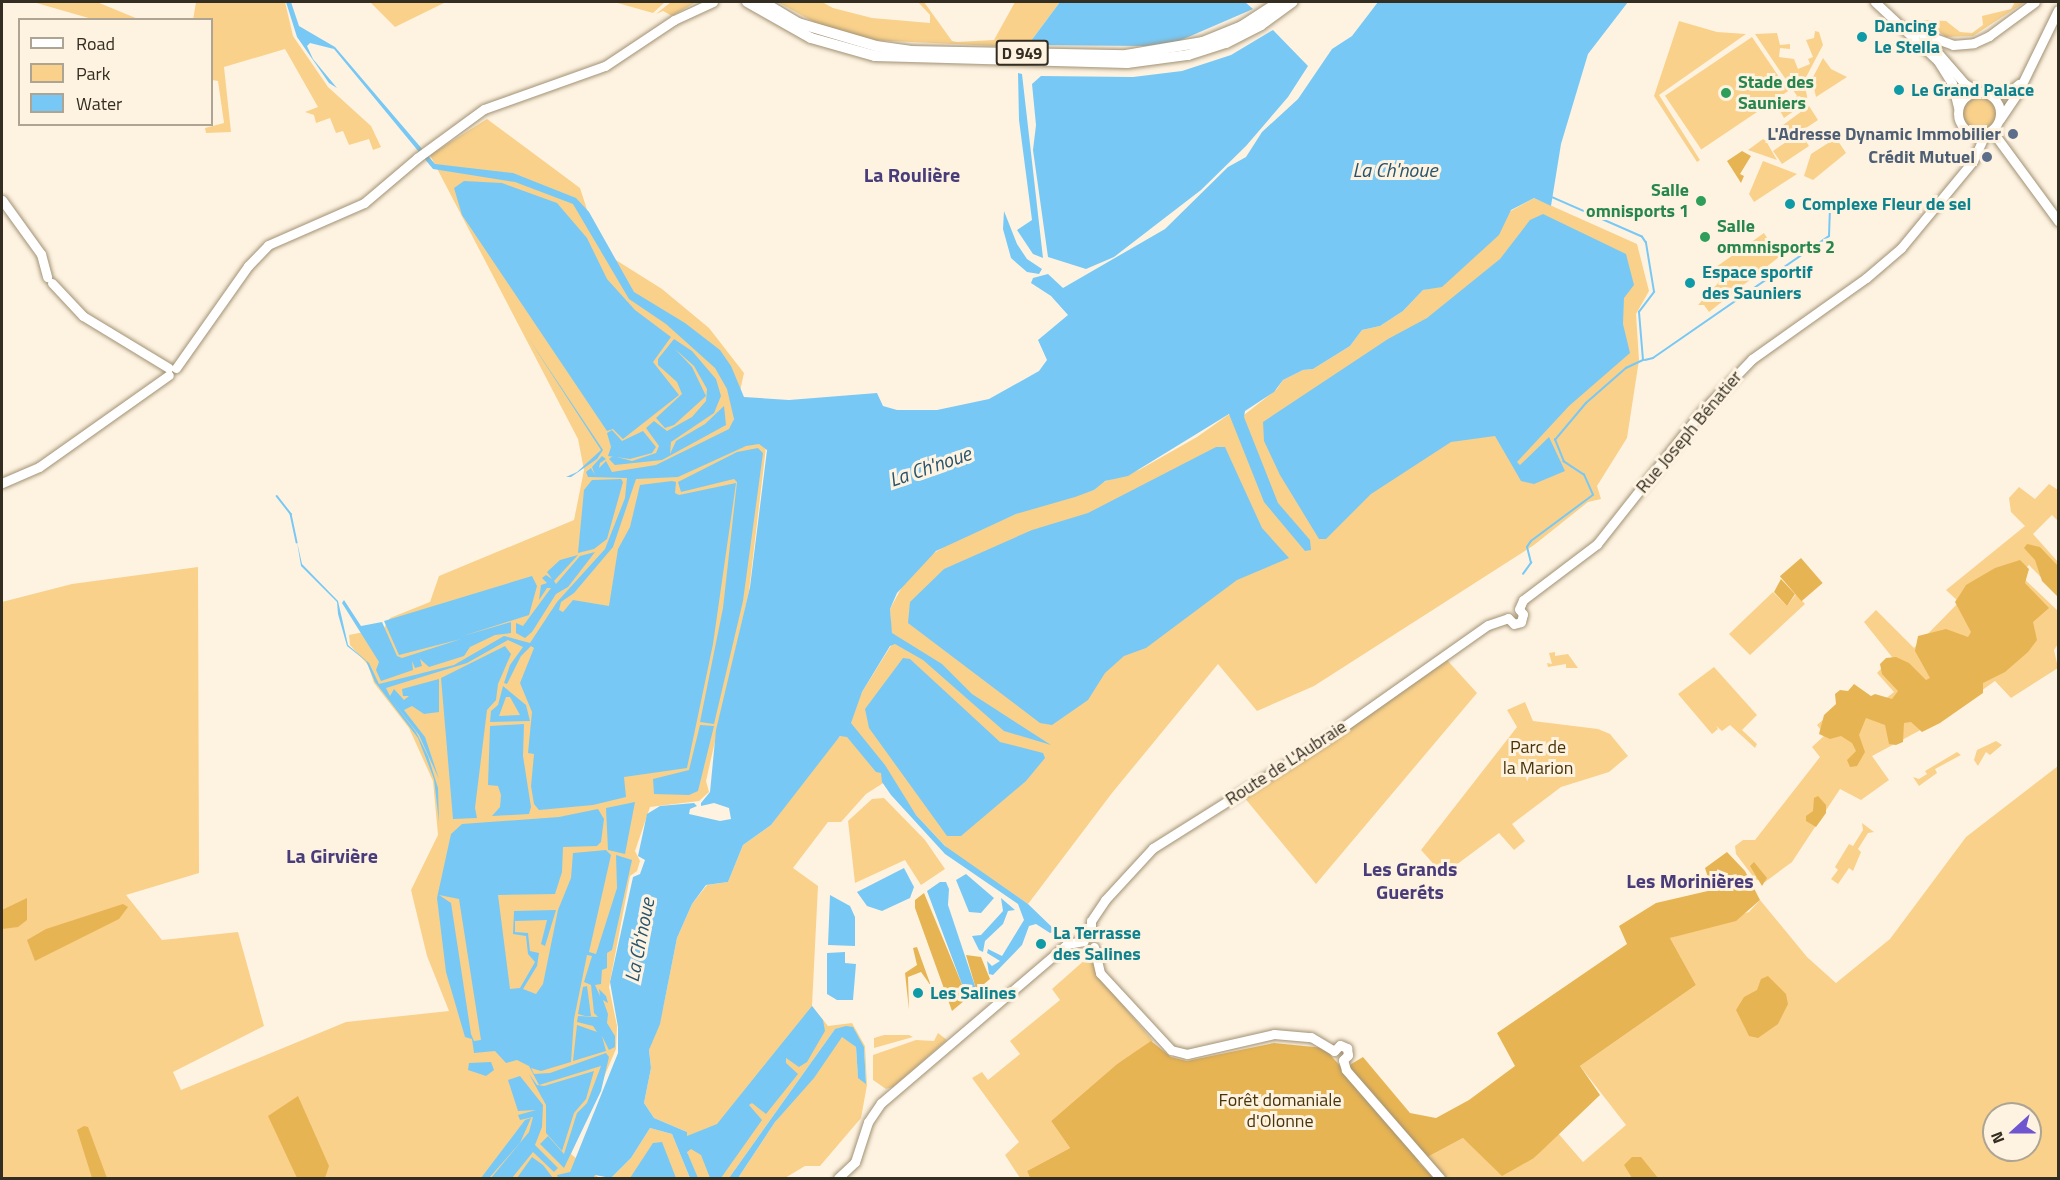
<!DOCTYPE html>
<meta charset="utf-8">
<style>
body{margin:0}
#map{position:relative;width:2060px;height:1180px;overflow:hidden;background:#fef3e1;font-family:"Titillium Web",sans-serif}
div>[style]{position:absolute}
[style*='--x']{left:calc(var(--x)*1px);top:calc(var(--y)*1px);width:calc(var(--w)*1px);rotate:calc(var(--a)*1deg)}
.green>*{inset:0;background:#f9d18b;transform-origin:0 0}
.round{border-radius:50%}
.forest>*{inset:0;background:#e7b453;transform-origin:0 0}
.water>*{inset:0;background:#78c8f6}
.stream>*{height:1.5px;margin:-0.75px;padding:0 0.75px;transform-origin:0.75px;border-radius:0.75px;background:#78c8f6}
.roads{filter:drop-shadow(0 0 2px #a19174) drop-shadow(0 0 2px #a19174)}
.secondary>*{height:9px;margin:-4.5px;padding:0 4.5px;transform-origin:4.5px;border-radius:4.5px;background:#fff}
.secondary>.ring{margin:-4.5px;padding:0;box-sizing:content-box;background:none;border:9px solid #fff;border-radius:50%}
.primary>*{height:10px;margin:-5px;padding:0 5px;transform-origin:5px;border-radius:5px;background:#fff}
.dots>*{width:16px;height:16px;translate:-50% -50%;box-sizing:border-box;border:3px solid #fef3e1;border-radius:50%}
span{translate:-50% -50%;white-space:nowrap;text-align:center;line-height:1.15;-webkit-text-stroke:6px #fef3e1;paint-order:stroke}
.shield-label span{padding:2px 4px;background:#fef3e1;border:2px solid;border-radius:4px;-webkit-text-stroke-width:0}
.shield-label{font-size:16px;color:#342d21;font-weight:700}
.culture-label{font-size:18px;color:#0d838f;font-weight:700}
.left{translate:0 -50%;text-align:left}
.leisure-label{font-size:18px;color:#27864d;font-weight:700}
.right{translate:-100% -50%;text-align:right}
.service-label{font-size:18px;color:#4e5e75;font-weight:700}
.street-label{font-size:18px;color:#342d21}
.park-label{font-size:18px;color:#49340a}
.water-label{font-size:20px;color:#28546d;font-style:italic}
.neighbourhood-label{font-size:20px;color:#483d7a;font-weight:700}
.frame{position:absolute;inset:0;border:3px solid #342d21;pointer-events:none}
.legend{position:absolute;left:18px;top:18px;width:195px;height:108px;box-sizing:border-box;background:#fef3e1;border:2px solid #ada494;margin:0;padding:8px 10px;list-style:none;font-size:18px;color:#342d21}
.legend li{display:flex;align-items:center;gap:12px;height:30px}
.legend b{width:30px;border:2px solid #ada494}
.north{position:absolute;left:1982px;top:1102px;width:60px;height:60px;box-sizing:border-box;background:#fef3e1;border:2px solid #ada494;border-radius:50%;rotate:249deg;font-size:16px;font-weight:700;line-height:24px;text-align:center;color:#342d21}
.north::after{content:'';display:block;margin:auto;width:21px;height:27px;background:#6f55cf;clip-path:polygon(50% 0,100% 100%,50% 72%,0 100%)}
</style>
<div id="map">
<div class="green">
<i style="clip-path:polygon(33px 2px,97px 2px,138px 19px,92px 19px)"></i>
<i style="clip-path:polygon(196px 2px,285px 2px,293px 36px,328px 87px,371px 126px,381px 147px,373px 150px,369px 139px,349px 145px,343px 131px,336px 133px,330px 118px,316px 123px,314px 115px,305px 112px,318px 107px,285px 49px,224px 67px,231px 132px,206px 133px,205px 128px,224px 123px,218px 81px,212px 80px,212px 20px,193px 20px)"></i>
<i style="clip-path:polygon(370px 2px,446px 2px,395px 27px)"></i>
<i style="clip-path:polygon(614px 2px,665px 2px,653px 13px)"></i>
<i style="clip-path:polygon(671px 2px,696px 2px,672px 16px,663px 11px,656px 14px)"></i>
<i style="clip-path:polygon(778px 2px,822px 2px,833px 8px,872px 18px,930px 23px,930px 15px,918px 2px,924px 2px,952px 41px,957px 42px,994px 40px,1015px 2px,1060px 2px,1028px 45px,997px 46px,869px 40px,821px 26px)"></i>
<i style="clip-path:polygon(2015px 2px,2025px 2px,1973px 36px,1946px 37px,1923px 20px,1946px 21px,1960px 32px,1972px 33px,1983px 25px,1982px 16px,2011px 9px)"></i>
<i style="clip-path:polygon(1679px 21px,1717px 32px,1746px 34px,1659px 95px,1700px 160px,1697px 162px,1654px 96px)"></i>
<i style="clip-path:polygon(1815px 31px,1819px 32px,1823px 45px,1804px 81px,1808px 101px,1784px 118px,1779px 109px,1797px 96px,1755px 34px,1777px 33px,1780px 45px,1790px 44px,1790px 49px,1780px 48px,1779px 57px,1794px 59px,1798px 69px,1810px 64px,1808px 59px,1813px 57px,1806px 40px,1814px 38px)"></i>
<i style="left:1752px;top:37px;width:65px;height:105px;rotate:56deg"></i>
<i style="clip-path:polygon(1823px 58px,1831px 69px,1847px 77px,1816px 97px,1812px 79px)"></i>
<i class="round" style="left:1961px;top:95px;width:36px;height:36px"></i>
<i style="clip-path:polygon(1809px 106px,1818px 120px,1800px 132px,1809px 146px,1782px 164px,1773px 151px,1792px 138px,1783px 125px)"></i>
<i style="clip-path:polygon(487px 119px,580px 188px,600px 250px,662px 289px,709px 328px,744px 373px,732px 427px,766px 447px,749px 591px,706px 781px,709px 792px,699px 801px,650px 807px,635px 851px,640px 861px,637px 871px,630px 876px,609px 987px,617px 1026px,616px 1049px,571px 1154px,599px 1178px,2px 1178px,2px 602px,72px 584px,198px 567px,199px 873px,126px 895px,162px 940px,238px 932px,264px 1026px,173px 1072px,181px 1090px,346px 1022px,449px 1011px,427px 956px,411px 890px,438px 835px,433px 781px,409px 728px,374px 683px,368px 665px,350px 645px,349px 635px,384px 628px,390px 618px,430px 602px,439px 576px,574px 520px,584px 470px,578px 439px,430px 155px)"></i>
<i style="clip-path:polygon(1836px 138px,1846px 153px,1813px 180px,1804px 176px,1811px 154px)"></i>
<i style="clip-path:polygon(1763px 139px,1766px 141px,1777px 160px,1748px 150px)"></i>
<i style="clip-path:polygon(1763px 161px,1797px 174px,1754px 202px,1749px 194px)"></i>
<i style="clip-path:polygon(1534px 198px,1637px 244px,1649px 291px,1636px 314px,1639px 360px,1627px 438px,1597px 486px,1601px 499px,1588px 502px,1534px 545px,1314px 686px,1257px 711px,1218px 664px,1112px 793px,1028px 904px,950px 851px,916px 815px,891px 778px,866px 794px,841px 822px,828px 822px,793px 868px,818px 886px,812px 1006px,828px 1026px,852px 1023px,865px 1046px,867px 1085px,861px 1118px,820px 1166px,805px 1166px,785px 1178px,738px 1178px,775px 1122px,842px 1036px,856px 1047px,858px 1077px,866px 1083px,864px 1047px,835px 1029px,729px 1178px,698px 1178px,692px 1171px,686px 1148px,687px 1132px,654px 1118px,644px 1103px,651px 1068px,649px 1050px,663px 1008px,677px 938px,692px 904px,707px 885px,728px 882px,743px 845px,771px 825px,827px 747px,843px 734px,862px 692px,892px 644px,890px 609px,903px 585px,929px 556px,954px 541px,1025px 510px,1094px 490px,1100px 483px,1139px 470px,1197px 437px,1228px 415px,1244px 415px,1277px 389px,1283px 380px,1303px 370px,1313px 369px,1350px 346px,1362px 330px,1380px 326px,1403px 311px,1423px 290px,1438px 286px,1507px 213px)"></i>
<i style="clip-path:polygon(1764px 233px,1779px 257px,1709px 312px,1704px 305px,1698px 305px,1719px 282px,1709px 272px)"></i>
<i style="clip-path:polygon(2049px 484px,2058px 490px,2058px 521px,2052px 515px,2033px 534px,2058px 562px,2058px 595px,2029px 565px,2019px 574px,2058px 611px,2058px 644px,2054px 650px,2058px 668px,2011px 698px,1995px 681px,1943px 718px,1872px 756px,1889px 780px,1861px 800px,1840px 789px,1792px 862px,1765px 882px,1755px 879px,1736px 854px,1735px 846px,1743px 840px,1755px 840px,1820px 757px,1812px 747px,1825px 735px,1817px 725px,1859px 689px,1875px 707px,1894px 692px,1877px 673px,1892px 657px,1864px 622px,1876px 610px,1914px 648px,1959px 602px,1946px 590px,2025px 526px,2011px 512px,2009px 498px,2019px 487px,2035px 499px)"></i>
<i style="clip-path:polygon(1773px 592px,1787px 606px,1796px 594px,1805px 604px,1750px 655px,1729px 634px)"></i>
<i style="clip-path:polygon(1555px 652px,1555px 656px,1568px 654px,1578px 668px,1566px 668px,1566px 664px,1548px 667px,1547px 663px,1552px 664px,1549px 653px)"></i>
<i style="clip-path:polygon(1447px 660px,1477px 693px,1316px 884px,1243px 796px)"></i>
<i style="clip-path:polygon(1714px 667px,1757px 715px,1742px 730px,1757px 744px,1755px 748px,1730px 725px,1722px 731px,1716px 726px,1718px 729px,1712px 734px,1678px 694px)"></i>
<i style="clip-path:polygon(1525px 702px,1533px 721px,1598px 729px,1610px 734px,1628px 756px,1609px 772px,1561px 787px,1512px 824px,1525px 841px,1514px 850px,1499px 833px,1452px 868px,1439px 870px,1421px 850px,1517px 727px,1507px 710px)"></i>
<i style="clip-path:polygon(1996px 741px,2002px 745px,1990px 755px,1986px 752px,1978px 766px,1974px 760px,1977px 750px)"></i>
<i style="clip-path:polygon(1957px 752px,1961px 755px,1935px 769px,1937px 773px,1919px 786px,1913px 777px,1919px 779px,1927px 774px,1925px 771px)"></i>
<i style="clip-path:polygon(evenodd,2058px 766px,2058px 1178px,1434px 1178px,1418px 1162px,1463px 1138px,1534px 1158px,1557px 1132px,1583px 1162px,1626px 1125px,1580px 1066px,1696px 985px,1670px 938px,1749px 912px,1760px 900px,1807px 957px,1836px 983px,1890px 939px,1966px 837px,2058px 766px,1994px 1114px,2030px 1114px,2030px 1150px,1994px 1150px,1994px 1114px)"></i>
<i style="clip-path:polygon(884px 798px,925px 840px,945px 869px,921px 885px,905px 860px,855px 883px,848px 821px,872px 799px)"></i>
<i style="clip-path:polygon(1862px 823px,1874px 832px,1868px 833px,1858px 849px,1861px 852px,1853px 871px,1849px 868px,1838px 884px,1831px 879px,1838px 870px,1835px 867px,1849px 844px,1853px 846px,1863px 830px)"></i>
<i style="clip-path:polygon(1087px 958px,1092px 958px,1100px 978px,1153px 1041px,1117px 1064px,1051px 1121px,1070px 1148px,1027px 1171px,1030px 1178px,1020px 1178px,1005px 1155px,1019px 1142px,972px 1078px,982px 1072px,988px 1080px,1020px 1054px,1010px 1041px,1060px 1000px,1052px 989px)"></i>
<i style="clip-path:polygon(938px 1033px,947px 1040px,893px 1087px,886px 1089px,873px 1080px,873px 1055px,916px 1040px,934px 1041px)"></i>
<i style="clip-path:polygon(884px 1035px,909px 1035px,913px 1037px,874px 1048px,874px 1038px)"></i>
<i style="clip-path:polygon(650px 1128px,672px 1134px,690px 1178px,611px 1178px,631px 1158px)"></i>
</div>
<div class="forest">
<i style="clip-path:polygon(1742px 151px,1751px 156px,1740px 174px,1744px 176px,1741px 183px,1727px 161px)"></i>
<i style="clip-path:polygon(2027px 544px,2040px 547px,2058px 566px,2058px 597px,2042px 581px,2035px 560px,2024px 548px)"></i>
<i style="left:1801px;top:558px;width:33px;height:28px;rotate:49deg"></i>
<i style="clip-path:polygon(2020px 560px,2029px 569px,2025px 583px,2049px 608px,2033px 622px,2037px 640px,2028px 652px,2005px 672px,1983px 683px,1983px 693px,1940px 723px,1922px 732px,1911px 722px,1904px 723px,1903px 742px,1896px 745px,1889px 744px,1885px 725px,1866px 718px,1859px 735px,1865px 752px,1857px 766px,1850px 767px,1847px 760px,1856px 751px,1852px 743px,1841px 736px,1830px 739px,1819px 734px,1824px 715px,1836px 704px,1835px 694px,1840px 690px,1848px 691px,1854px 684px,1871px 696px,1875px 694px,1892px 699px,1898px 691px,1882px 674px,1880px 664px,1886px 658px,1896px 657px,1909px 663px,1926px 680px,1930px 678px,1915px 651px,1918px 636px,1946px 629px,1968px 637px,1971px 632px,1955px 602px,1961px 593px,1966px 585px,1995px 568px)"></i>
<i style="clip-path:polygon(1781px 579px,1795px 594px,1787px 606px,1774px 592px)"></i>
<i style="clip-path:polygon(1818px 796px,1826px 805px,1826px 813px,1816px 827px,1806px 821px,1806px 816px,1813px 811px,1814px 798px)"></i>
<i style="clip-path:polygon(1727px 852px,1745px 871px,1760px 900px,1736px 921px,1670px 938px,1696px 985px,1580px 1066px,1600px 1095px,1534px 1158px,1502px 1176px,1463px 1138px,1418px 1162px,1434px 1178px,1030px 1178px,1027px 1171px,1070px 1148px,1051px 1121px,1117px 1064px,1151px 1041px,1171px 1057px,1187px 1061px,1274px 1043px,1324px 1048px,1343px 1069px,1363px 1057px,1410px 1113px,1436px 1118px,1469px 1100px,1515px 1066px,1497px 1033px,1627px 944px,1619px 926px,1656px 903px,1712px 890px,1705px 868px)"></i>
<i style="clip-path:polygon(1754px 862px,1767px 878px,1762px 886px,1750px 866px)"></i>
<i style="clip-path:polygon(924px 893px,966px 994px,976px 989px,966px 955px,981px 957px,990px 979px,952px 1011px,915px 908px,915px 900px)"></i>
<i style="clip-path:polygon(27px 898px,27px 920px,18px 927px,2px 929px,2px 910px)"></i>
<i style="clip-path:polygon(123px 904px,128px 907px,119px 919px,35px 961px,27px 940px,46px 929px)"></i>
<i style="clip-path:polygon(917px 947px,931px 986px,921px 972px,908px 977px,909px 1010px,905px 973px,917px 965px,913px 948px)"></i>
<i style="clip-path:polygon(1768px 976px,1786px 994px,1788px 1004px,1778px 1024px,1758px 1038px,1749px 1036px,1736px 1010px,1744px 997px,1757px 990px,1761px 979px)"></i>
<i style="clip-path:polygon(298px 1096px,329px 1166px,325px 1178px,297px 1178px,268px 1116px)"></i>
<i style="clip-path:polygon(84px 1126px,88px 1127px,107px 1178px,92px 1178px,77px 1130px)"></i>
<i style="clip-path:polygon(1632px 1157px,1641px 1157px,1658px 1178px,1632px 1178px,1624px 1165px)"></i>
</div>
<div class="water">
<i style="clip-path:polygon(286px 2px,291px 2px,299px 26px,335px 47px,435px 164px,513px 173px,576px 198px,589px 212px,634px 292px,685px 323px,720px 350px,731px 366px,744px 397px,789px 400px,877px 393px,883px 406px,897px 410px,937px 410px,989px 399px,1039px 371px,1047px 360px,1038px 340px,1068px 315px,1051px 296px,1031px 283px,1033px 278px,1048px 274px,1063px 288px,1165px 229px,1228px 167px,1246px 157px,1262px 132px,1298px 99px,1332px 49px,1352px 36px,1378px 2px,1628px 2px,1588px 54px,1561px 144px,1551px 206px,1534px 198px,1511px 210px,1499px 235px,1442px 287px,1423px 290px,1403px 311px,1380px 326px,1362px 330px,1350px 346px,1313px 369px,1303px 370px,1283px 380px,1274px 392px,1245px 411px,1244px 417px,1278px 503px,1310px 540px,1311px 550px,1305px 551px,1264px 502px,1229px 414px,1128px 476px,1105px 481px,1094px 490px,1075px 497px,1016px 514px,936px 551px,897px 593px,890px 609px,892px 633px,942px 664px,972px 694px,1051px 745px,1004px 731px,923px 660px,895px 644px,890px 646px,862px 692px,851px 723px,885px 765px,916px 815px,945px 846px,1028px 904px,1056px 931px,1050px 933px,1036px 924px,1029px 926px,1022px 945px,993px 975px,989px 974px,987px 961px,992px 966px,1000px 961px,987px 953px,988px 949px,1002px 956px,1024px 920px,1018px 904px,945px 854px,891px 795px,882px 782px,881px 773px,876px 772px,847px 737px,840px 736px,771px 825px,743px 845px,728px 882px,706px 885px,692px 904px,677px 938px,660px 1024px,649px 1050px,651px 1068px,644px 1103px,654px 1118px,687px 1132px,687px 1136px,717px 1124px,812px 1006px,823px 1020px,825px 1031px,807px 1062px,799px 1067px,786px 1058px,786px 1063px,798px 1074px,766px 1114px,752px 1103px,749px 1105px,762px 1120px,721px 1178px,710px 1178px,701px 1155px,691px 1149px,687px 1152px,698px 1178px,690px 1178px,672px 1134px,650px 1128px,631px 1158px,611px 1178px,595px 1175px,593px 1178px,558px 1178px,557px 1175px,570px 1172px,618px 1053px,618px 1027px,610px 982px,633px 877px,640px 874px,645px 860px,638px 856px,647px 814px,660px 806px,694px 803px,697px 806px,690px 809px,689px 814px,720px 821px,731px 819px,729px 808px,714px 803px,701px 806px,701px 803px,710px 792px,716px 730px,750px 587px,767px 450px,759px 444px,746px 446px,678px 477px,636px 479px,613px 547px,574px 593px,561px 602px,559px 610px,563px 612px,573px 600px,609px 606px,618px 549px,630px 527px,640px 485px,672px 481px,676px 482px,675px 493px,679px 495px,736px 483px,713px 644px,687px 768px,624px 777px,626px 797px,593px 805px,539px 810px,534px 804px,531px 786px,534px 754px,528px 753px,532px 712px,520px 683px,534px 648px,531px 646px,521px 656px,507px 684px,504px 683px,510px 665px,523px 647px,508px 640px,467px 663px,386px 688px,390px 696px,394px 689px,404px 700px,409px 696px,403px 696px,402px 689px,439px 679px,439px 712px,424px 714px,412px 706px,404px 710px,425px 737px,439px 779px,419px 735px,391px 699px,416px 732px,428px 756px,438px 788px,439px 822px,434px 779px,418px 738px,375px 682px,366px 661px,347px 646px,338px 614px,337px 602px,301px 566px,297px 542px,302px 564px,338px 601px,348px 645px,369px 663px,379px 684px,454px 665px,504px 636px,530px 643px,557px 602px,605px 549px,625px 498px,627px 478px,588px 477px,586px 472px,591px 468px,595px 475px,592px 467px,602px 456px,606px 459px,600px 463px,599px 468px,606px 461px,612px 472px,656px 465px,729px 429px,734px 419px,727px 389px,715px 368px,666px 324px,629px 299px,573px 204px,515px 182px,433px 169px,334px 49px,310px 43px,307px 46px,313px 59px,337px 88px,329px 83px,297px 37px)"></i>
<i style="clip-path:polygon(1060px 2px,1245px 2px,1253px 9px,1179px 41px,1146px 46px,1028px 45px)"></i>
<i style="clip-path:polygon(1273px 30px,1308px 66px,1288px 97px,1246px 146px,1201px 190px,1114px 257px,1086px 269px,1048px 257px,1033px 150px,1036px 125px,1032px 84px,1041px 76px,1133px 77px,1182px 71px,1231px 55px)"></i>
<i style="clip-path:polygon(1018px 73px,1022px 74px,1043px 258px,1033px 254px,1017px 230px,1032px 220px,1019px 120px)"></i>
<i style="clip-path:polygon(464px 181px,502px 183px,557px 203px,587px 238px,607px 279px,635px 310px,671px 337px,653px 362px,679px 395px,623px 439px,613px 429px,607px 431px,462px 215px,454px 188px)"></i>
<i style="clip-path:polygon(1004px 211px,1017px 244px,1027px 259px,1042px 269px,1039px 274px,1027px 272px,1011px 258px,1003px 229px)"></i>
<i style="clip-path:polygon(1543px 214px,1626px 254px,1634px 285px,1624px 298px,1623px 324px,1630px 353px,1569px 406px,1517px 462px,1520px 465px,1549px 437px,1565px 471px,1534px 484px,1521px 481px,1495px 436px,1451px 442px,1371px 494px,1326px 539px,1319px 539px,1280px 475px,1264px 441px,1263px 422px,1388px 339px,1427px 318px,1500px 259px,1530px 220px)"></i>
<i style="clip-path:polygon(527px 336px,603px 450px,597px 459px,571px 477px,566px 477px,577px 472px,601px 450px)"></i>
<i style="clip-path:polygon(674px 339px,692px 351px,716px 379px,721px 396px,714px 413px,671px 442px,670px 454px,676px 441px,705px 424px,724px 406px,726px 425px,662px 460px,615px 465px,609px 459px,613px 456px,632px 461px,656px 453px,659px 446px,646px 428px,654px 421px,667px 431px,692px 417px,706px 401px,707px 389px,694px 366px,675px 349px,692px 367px,706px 396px,674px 425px,665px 428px,656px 418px,682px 394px,677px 382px,658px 365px,658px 359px)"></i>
<i style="clip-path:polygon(612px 430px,622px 441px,643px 431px,656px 447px,652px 453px,630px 459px,608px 456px,611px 447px,607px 433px)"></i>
<i style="clip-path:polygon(1216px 447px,1225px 447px,1262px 528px,1289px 558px,1237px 580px,1146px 648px,1124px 656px,1105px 673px,1088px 700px,1052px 725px,1040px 723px,908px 623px,910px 602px,944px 569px,1032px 530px,1088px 513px)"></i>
<i style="clip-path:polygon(758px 448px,763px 453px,743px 601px,714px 724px,700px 722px,723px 608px,737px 482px,734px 479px,681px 492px,678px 482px,737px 452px)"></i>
<i style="clip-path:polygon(621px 479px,623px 482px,607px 539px,594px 549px,578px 553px,584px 490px,592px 480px)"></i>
<i style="clip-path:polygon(595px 552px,568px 587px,556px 594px,532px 632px,525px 638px,516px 633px,516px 623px,523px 626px,551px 588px,547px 588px,539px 600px,541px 585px,547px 583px,542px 578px,546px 575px,552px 579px,547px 572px,560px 560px,578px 555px,554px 581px,556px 584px,580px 556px)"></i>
<i style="clip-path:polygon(532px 576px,537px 586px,529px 615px,463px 636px,511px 622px,511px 633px,495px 635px,470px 647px,464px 656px,429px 667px,420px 659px,422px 666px,415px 668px,412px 661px,413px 670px,381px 681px,376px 670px,379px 662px,342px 603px,344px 600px,361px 626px,382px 622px,397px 656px,402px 658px,461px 639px,399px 655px,384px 621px)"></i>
<i style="clip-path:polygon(505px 646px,511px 654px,498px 684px,496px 700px,487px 710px,475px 808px,477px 818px,453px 819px,441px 678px)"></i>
<i style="clip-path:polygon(903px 658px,910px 659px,1000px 742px,1043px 753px,1045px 758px,1026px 781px,961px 836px,947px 836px,869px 728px,865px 709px)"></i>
<i style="clip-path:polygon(evenodd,503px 686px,526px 705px,530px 721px,490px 722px,491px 711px,498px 705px,503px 686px,506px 697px,510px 697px,520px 715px,499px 716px,506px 697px)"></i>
<i style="clip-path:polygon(524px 724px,523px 756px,531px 807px,529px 814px,492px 816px,500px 807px,501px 795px,498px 786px,488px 785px,490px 726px)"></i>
<i style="clip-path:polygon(700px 725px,714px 726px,698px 791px,689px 795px,654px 794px,653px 779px,689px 770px)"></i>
<i style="clip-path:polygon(635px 802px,625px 854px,608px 850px,606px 808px)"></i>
<i style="clip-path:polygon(evenodd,598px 809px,604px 819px,601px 842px,597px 846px,563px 847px,562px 872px,555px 894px,498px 895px,510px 989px,520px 988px,535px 962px,528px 954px,526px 936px,513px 934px,514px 911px,556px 910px,545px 946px,541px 944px,547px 920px,515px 921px,515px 932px,528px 933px,530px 951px,539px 953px,537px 966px,523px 989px,536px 994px,543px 984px,558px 910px,571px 878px,573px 853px,606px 850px,611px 855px,589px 952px,596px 954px,617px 888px,616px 855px,632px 860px,612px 950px,607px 953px,607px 968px,602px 970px,601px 984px,595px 985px,600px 996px,599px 989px,606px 996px,608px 1003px,603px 1000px,608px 1014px,607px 1023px,615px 1036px,615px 1047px,609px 1050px,602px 1036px,606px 1051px,573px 1061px,577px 1025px,597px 1032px,593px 1026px,577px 1022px,578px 1016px,598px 1017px,594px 1013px,591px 985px,584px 982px,592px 956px,587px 955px,574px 1019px,571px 1062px,541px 1071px,531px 1068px,534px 1074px,550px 1073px,606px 1053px,609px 1057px,601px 1091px,564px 1168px,540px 1144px,548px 1136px,564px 1154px,577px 1113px,587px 1103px,601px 1066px,539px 1085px,529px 1066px,517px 1060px,506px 1063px,495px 1051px,474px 1053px,472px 1039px,465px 1037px,446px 972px,437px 898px,451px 834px,462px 824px,559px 817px,598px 809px,439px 895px,459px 899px,481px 1040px,474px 1041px,471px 1034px,451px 903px,439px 895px)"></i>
<i style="clip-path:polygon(904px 868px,914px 887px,910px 898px,882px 911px,867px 906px,857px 892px)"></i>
<i style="clip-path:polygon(966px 874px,994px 898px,981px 913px,969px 912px,956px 880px)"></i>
<i style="clip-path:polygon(940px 882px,946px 882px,949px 889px,948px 905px,976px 989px,966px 995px,927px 891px)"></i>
<i style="clip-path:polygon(830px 895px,850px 906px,855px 917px,855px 946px,828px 945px)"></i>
<i style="clip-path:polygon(1001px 898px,1015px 910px,1008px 911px,1003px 924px,985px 941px,983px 952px,979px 950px,972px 936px,981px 935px,1003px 911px)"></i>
<i style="clip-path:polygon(845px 952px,845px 963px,856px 964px,853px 1000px,837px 1000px,827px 994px,827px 953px)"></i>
<i style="clip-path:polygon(587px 986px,591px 1016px,585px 1016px,578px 1014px,583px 987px)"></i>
<i style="clip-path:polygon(846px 1026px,853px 1027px,864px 1047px,866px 1084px,858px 1078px,856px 1047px,842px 1037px,814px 1078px,775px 1122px,738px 1178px,729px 1178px,835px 1029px)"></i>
<i style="clip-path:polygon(491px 1062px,494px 1070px,486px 1076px,468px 1070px,469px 1063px)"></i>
<i style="clip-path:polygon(594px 1071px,586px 1099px,574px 1113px,562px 1151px,546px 1133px,546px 1105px,529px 1074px,537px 1085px,544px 1086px)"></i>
<i style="clip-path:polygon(520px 1076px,543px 1105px,542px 1127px,535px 1145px,558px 1168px,554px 1172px,533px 1152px,512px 1178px,491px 1178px,529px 1132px,533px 1117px,520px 1120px,518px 1115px,536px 1110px,518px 1111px,508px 1080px)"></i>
<i style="clip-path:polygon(531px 1118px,520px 1143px,489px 1178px,481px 1178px,525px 1120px)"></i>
<i style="clip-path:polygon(662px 1142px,676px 1178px,630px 1178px,653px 1143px)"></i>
<i style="clip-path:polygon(532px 1157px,543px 1165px,553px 1178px,517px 1178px)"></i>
</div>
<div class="stream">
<i style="--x:1645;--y:360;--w:8;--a:-14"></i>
<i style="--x:1653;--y:358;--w:214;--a:-34.7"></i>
<i style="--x:1829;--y:236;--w:25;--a:-88"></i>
<i style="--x:1830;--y:211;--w:12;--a:-35"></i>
<i style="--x:277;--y:496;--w:23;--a:52"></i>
<i style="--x:291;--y:514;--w:29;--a:78"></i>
<i style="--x:1523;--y:574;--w:14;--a:-54"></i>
<i style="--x:1531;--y:563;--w:16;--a:-104"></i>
<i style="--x:1527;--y:547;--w:7;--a:-56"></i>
<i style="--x:1531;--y:541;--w:77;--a:-36.6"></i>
<i style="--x:1593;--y:495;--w:22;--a:-114"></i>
<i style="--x:1584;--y:475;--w:24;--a:-147"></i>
<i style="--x:1564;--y:462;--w:24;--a:-112"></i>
<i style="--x:1555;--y:440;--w:48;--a:-50"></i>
<i style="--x:1586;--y:403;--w:53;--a:-41.2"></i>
<i style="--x:1626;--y:368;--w:19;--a:-25"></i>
<i style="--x:1643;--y:360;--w:48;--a:-94.8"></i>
<i style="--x:1639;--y:312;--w:25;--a:-53"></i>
<i style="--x:1654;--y:292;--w:50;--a:-99.3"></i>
<i style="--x:1646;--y:243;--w:7;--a:-124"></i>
<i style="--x:1642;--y:237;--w:97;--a:-156.3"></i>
</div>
<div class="roads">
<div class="secondary">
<i style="--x:1875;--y:2;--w:86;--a:43.1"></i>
<i style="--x:1938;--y:61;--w:26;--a:58"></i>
<i style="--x:1952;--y:83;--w:25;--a:76"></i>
<i style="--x:1918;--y:32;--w:37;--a:20"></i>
<i style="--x:1953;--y:45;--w:21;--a:-5"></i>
<i style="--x:1974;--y:43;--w:17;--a:-25"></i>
<i style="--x:1989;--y:36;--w:57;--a:-36.5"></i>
<i style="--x:1924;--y:37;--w:62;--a:48.9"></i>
<i style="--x:1965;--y:84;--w:14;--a:30"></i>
<i class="ring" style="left:1958px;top:92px;width:33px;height:33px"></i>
<i style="--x:1991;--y:94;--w:18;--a:-6"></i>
<i style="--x:2009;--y:92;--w:13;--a:-39"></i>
<i style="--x:2000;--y:119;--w:32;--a:-56"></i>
<i style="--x:2018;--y:92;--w:91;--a:-64"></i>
<i style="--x:1992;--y:131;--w:112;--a:53.7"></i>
<i style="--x:2;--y:200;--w:67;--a:54.2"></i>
<i style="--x:41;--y:254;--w:24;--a:75"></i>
<i style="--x:52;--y:283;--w:45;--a:46.8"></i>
<i style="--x:83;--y:316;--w:100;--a:31.2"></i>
<i style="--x:176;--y:368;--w:125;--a:-54.8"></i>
<i style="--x:248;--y:266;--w:29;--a:-46"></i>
<i style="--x:268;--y:245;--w:105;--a:-23.6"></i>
<i style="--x:364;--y:203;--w:70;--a:-40.3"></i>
<i style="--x:417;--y:158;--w:83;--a:-36.2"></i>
<i style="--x:484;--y:109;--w:128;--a:-19.6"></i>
<i style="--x:605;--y:66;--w:83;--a:-33.7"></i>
<i style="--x:674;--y:20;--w:43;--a:-24.8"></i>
<i style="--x:2;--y:483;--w:40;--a:-23.4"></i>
<i style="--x:39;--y:467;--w:159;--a:-35.3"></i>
<i style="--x:1519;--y:609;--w:10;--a:-66"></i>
<i style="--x:1523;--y:600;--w:93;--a:-37.1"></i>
<i style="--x:1597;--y:544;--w:169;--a:-51.7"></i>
<i style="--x:1702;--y:411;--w:72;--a:-46.1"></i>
<i style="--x:1752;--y:359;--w:140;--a:-35.4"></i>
<i style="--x:1866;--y:278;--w:46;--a:-40.6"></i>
<i style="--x:1901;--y:248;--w:113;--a:-50.4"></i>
<i style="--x:1973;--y:161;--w:30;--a:-66"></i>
<i style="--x:1508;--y:618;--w:8;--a:45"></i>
<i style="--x:1514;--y:624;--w:7;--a:-16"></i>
<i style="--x:1521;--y:622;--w:8;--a:-76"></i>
<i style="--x:1523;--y:614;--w:6;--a:-129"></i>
<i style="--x:1091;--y:932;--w:11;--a:-90"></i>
<i style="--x:1091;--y:921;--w:25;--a:-56"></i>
<i style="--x:1105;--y:900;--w:71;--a:-47.3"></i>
<i style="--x:1153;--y:848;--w:208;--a:-32.2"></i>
<i style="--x:1329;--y:737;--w:194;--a:-35.2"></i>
<i style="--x:1488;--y:625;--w:21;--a:-19"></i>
<i style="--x:1094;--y:947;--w:27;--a:77"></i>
<i style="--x:1100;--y:973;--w:105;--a:47.3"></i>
<i style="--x:1171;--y:1050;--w:16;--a:14"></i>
<i style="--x:1187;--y:1054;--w:89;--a:-12.9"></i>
<i style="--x:1274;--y:1034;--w:37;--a:5"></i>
<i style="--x:1311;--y:1037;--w:27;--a:31"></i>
<i style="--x:1334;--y:1051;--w:8;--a:-45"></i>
<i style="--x:1340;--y:1045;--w:8;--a:23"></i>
<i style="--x:1347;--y:1048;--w:7;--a:82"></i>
<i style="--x:1348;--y:1055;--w:7;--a:135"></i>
<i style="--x:1343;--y:1060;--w:10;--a:73"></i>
<i style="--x:1346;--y:1070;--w:143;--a:49"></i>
<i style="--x:838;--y:1178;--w:23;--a:-43"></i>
<i style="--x:855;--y:1162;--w:42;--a:-72"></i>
<i style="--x:868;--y:1122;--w:23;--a:-56"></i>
<i style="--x:881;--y:1103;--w:245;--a:-40.5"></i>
<i style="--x:1067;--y:944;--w:17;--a:-10"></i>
</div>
<div class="primary">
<i style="--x:747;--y:2;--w:73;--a:29.4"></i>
<i style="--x:811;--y:38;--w:66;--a:15.7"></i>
<i style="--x:875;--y:56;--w:252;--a:1.6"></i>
<i style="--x:1127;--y:63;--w:62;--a:-7.5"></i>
<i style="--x:1188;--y:55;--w:40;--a:-18"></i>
<i style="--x:1226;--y:43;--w:39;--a:-27"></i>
<i style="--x:1261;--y:25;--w:39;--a:-36"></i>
<i style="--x:763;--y:2;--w:41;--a:31"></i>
<i style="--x:798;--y:23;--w:81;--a:16.4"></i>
<i style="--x:876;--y:46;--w:34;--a:8"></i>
<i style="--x:910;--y:51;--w:216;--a:1.1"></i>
<i style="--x:1126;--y:55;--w:78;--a:-9.6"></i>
<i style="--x:1203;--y:42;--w:42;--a:-22.3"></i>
<i style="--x:1242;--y:26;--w:44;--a:-33"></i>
</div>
</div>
<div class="dots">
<i style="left:1862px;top:37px;background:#0f9aa8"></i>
<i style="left:1899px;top:90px;background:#0f9aa8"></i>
<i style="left:1726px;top:93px;background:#2e9e5b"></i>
<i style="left:2013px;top:134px;background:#5c6f8a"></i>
<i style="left:1987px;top:157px;background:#5c6f8a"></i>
<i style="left:1701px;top:201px;background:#2e9e5b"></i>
<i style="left:1790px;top:204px;background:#0f9aa8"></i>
<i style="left:1705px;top:237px;background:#2e9e5b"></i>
<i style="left:1690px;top:283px;background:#0f9aa8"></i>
<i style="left:1041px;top:944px;background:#0f9aa8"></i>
<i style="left:918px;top:993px;background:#0f9aa8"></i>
</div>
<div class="shield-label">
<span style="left:1022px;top:53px">D 949</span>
</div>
<div class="culture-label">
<span class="left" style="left:1874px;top:37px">Dancing<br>Le Stella</span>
<span class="left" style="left:1911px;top:90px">Le Grand Palace</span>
<span class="left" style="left:1802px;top:204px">Complexe Fleur de sel</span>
<span class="left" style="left:1702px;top:283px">Espace sportif<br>des Sauniers</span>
<span class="left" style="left:1053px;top:944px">La Terrasse<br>des Salines</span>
<span class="left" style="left:930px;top:993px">Les Salines</span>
</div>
<div class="leisure-label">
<span class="left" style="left:1738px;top:93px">Stade des<br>Sauniers</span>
<span class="right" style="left:1689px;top:201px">Salle<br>omnisports 1</span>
<span class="left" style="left:1717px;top:237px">Salle<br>ommnisports 2</span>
</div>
<div class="service-label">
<span class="right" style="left:2001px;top:134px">L'Adresse Dynamic Immobilier</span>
<span class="right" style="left:1975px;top:157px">Crédit Mutuel</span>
</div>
<div class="street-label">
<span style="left:1689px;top:432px;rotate:-50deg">Rue Joseph Bénatier</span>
<span style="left:1286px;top:763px;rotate:-33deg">Route de L'Aubraie</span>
</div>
<div class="park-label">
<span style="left:1538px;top:758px">Parc de<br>la Marion</span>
<span style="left:1280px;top:1111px">Forêt domaniale<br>d'Olonne</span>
</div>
<div class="water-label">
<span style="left:1395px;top:169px">La Ch'noue</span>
<span style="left:930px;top:466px;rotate:-19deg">La Ch'noue</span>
<span style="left:639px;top:940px;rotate:-79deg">La Ch'noue</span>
</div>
<div class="neighbourhood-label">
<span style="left:912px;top:174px">La Roulière</span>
<span style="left:332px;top:855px">La Girvière</span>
<span style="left:1410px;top:880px">Les Grands<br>Gueréts</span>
<span style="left:1690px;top:880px">Les Morinières</span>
</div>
<div class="frame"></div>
<ul class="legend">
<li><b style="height:8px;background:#fff"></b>Road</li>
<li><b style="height:16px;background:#f9d18b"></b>Park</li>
<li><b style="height:16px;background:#78c8f6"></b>Water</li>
</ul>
<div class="north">N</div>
</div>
